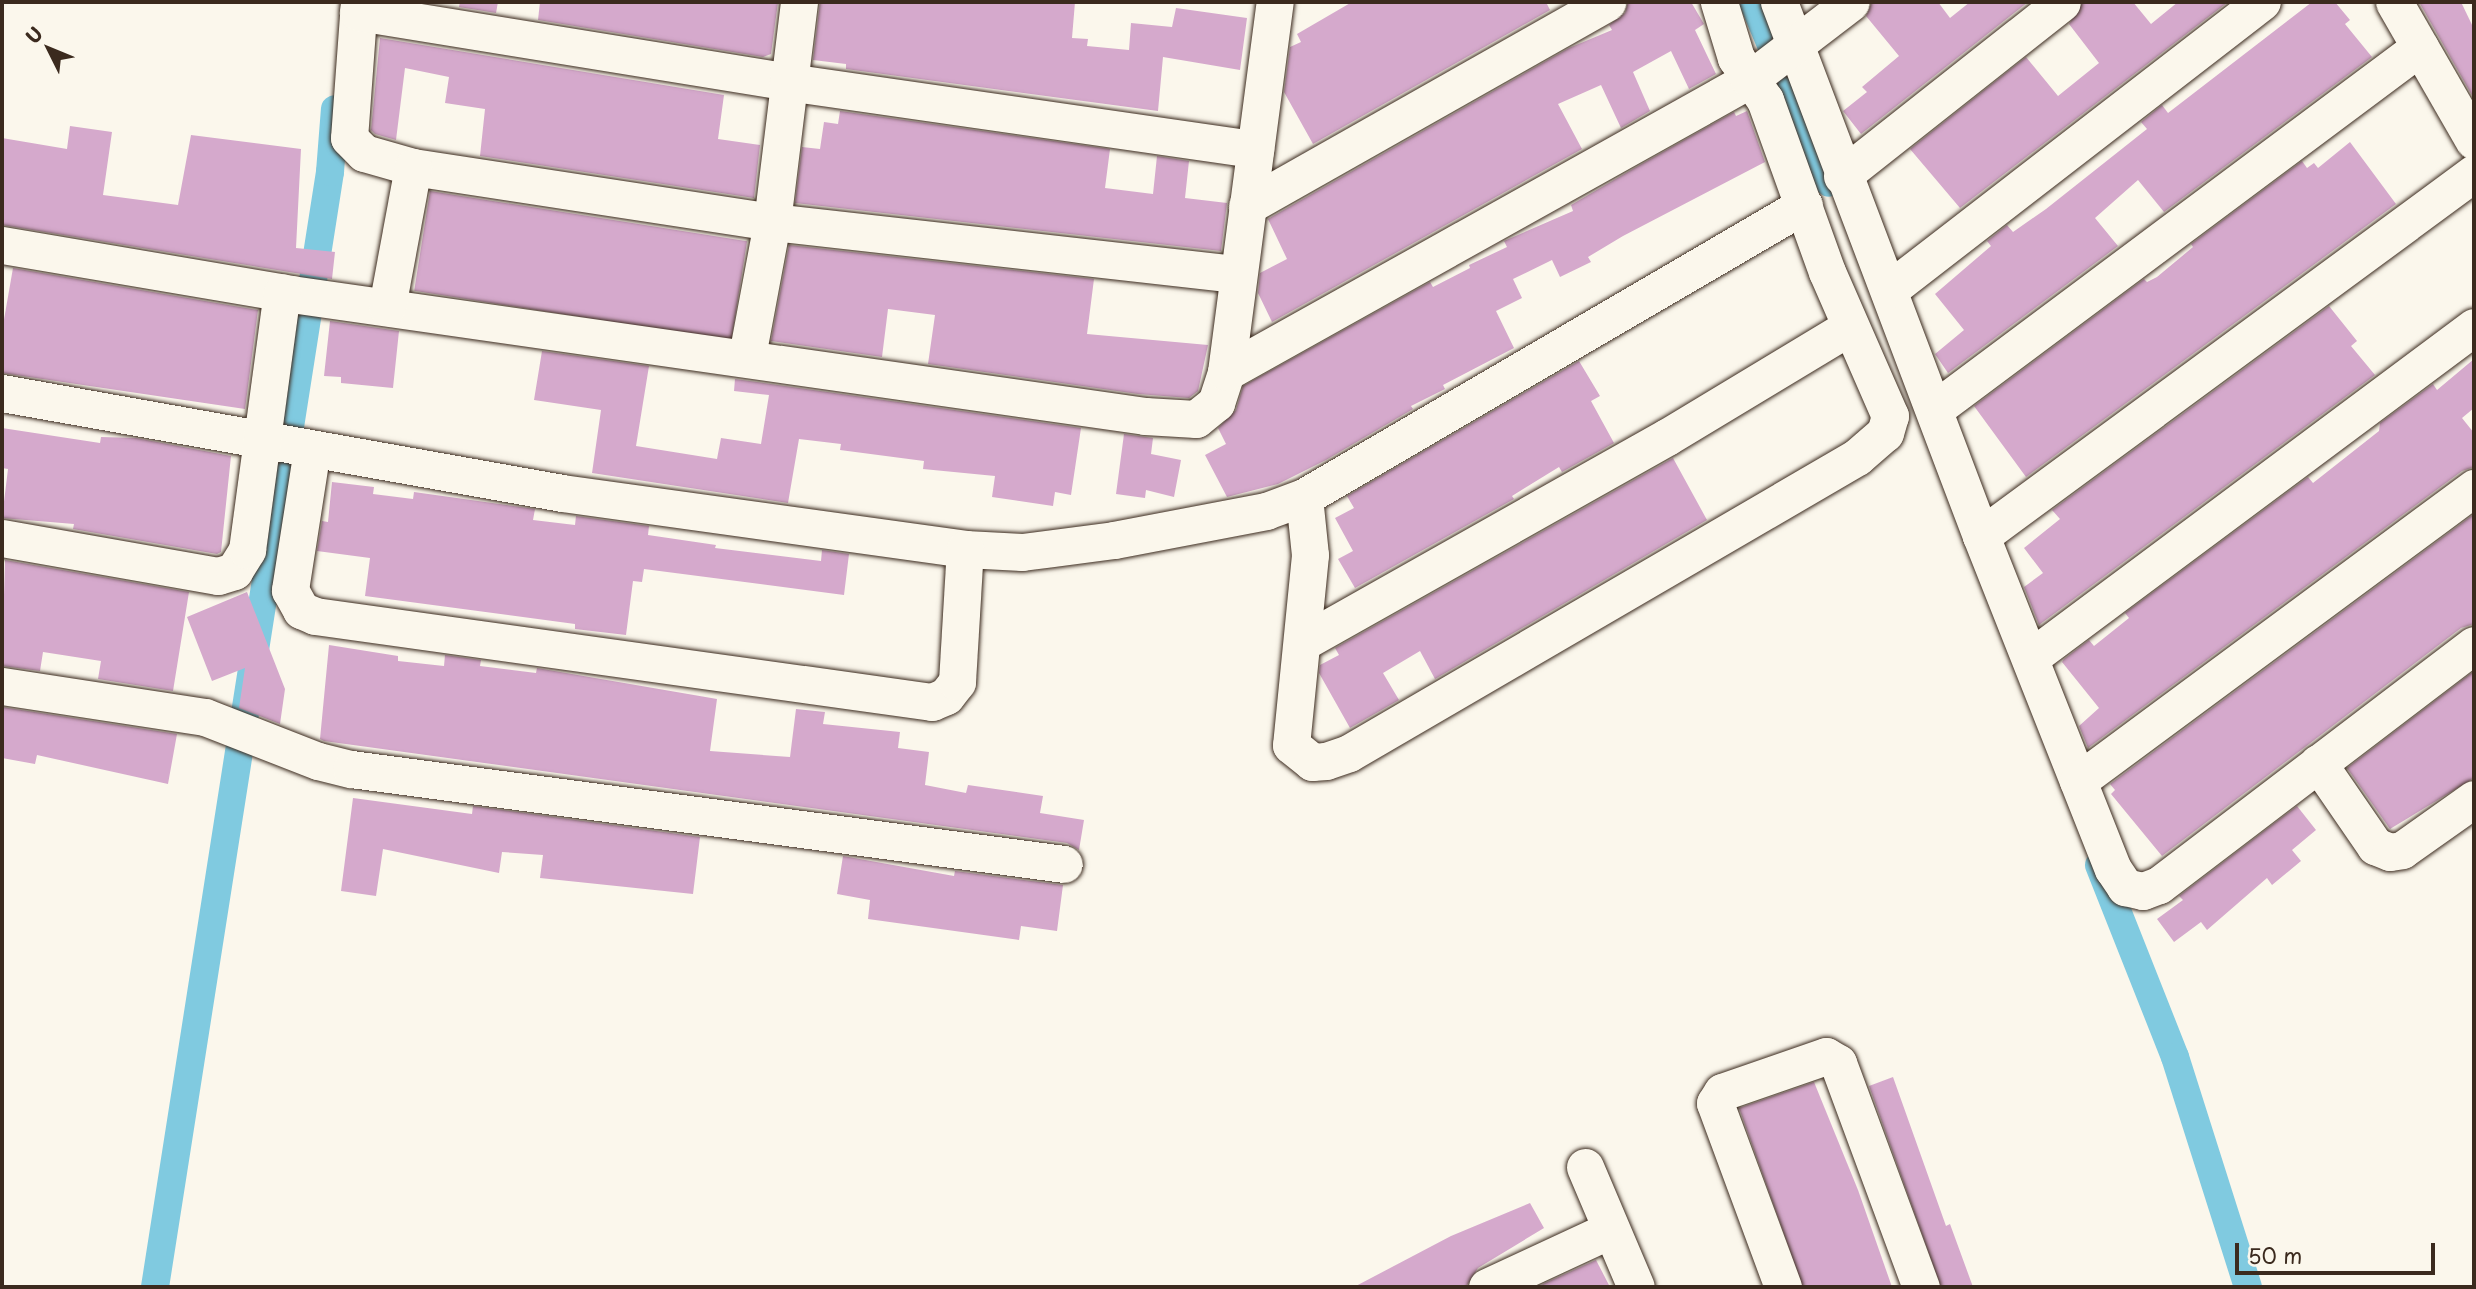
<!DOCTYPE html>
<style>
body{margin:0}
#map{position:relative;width:2476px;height:1289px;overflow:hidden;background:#fbf7ec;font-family:"Playpen Sans",sans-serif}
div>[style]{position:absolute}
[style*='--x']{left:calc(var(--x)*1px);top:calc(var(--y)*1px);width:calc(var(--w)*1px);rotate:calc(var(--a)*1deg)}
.canal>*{height:28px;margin:-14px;padding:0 14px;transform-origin:14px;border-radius:14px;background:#80cae0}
.building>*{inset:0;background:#d5a9cc;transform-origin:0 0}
.roads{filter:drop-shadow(0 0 2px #3b2a1e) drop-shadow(0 0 2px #3b2a1e)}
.minor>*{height:37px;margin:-18.5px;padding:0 18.5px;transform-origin:18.5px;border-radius:18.5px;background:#fbf7ec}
span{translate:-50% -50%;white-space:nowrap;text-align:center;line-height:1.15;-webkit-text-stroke:7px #fbf7ec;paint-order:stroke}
.frame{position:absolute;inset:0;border:4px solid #3b2a1e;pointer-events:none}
.north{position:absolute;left:14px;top:14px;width:70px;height:70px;-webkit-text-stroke:5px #fbf7ec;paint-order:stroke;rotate:313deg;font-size:19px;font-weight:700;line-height:28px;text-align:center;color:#3b2a1e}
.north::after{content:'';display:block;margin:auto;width:24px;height:32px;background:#3b2a1e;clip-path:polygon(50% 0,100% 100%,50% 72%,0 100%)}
.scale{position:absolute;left:2235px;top:1243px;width:200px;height:32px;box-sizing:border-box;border:4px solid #3b2a1e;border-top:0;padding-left:9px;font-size:21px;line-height:24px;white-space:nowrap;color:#3b2a1e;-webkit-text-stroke:5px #fbf7ec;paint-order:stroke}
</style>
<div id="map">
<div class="canal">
<i style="--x:1753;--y:2;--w:196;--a:67.2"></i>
<i style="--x:2099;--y:865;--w:206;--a:68.4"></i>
<i style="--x:2175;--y:1057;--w:241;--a:72.4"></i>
<i style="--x:155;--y:1287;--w:1129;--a:-81.08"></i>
<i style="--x:330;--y:172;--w:63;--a:-85.5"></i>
</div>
<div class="building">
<i style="clip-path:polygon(460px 2px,498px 2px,496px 13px,459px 7px)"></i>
<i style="clip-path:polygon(540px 2px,778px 2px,771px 54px,763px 57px,538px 20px)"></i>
<i style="clip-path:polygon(820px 2px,1075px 2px,1072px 38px,1088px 39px,1087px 46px,1129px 50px,1131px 23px,1172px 27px,1176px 8px,1247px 18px,1240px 70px,1163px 57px,1158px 111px,846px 69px,846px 64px,813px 60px)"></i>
<i style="clip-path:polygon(1352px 2px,1546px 2px,1550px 10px,1313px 144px,1284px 92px,1290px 47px,1301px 42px,1297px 34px)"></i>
<i style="clip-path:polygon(1628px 2px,1691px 2px,1704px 24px,1695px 30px,1716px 74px,1689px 89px,1671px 51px,1633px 72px,1650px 111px,1621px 128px,1601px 85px,1558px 104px,1582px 149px,1272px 322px,1258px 293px,1260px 273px,1287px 259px,1268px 219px,1569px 48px,1612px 30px,1609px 25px,1625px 13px)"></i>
<i style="clip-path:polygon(1872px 2px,1938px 2px,1950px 18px,1970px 2px,2028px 2px,1861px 134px,1843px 111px,1867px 92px,1862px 87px,1899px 56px,1866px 16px)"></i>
<i style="clip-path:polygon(2083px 2px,2133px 2px,2151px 24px,2178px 2px,2228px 2px,1960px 208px,1910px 149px,2026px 57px,2058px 96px,2099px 63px,2069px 24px)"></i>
<i style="clip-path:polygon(2312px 2px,2335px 2px,2350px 20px,2345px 24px,2372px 57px,2164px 212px,2138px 180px,2095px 218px,2118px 246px,1948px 373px,1935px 354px,1964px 330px,1935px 294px,1991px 246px,1987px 241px,2007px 225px,2013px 232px,2046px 209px,2147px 129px,2141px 122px,2162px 105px,2168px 113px)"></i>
<i style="clip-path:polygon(2419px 2px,2461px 2px,2474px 29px,2474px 99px)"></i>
<i style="clip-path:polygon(380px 38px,724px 95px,718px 139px,760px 145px,754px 198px,480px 156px,485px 109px,445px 103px,449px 77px,405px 68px,396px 140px,375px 134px,371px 130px)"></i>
<i style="clip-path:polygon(840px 111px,1110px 149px,1105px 188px,1153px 194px,1157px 156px,1189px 161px,1185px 198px,1227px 203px,1221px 251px,795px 203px,802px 147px,820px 149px,824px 122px,838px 124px)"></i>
<i style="clip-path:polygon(1747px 111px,1765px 162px,1623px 236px,1588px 257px,1591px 262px,1560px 277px,1552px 260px,1513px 279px,1522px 298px,1496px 311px,1514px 348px,1443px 385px,1445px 389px,1411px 406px,1413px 409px,1326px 460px,1278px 484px,1227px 497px,1205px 455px,1226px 444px,1218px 428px,1236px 410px,1243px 386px,1430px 282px,1433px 287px,1470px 268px,1469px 265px,1507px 247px,1504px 241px,1573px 211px,1571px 205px,1638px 166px,1734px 112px,1736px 116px)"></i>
<i style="clip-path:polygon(70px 126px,112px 132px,103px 195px,178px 205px,191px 135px,301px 149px,296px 248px,335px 252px,332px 279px,2px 225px,2px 138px,67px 149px)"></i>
<i style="clip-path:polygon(2350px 142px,2396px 204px,2026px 477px,1974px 406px,2144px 279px,2147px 282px,2157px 277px,2193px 247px,2191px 244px,2302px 161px,2307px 168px,2314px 163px,2318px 168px)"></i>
<i style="left:430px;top:191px;width:321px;height:101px;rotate:9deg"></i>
<i style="clip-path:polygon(789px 245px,1094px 279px,1087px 334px,1208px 345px,1198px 391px,1189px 398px,1138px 394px,928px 364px,935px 315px,888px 309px,882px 357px,771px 341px)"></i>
<i style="clip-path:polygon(13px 268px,258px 310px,245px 409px,2px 373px,2px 331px)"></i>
<i style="clip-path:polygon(2329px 306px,2357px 341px,2351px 346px,2375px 375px,2039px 625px,2024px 587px,2043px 573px,2024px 548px,2060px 519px,2052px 510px)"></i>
<i style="clip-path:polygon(330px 321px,399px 331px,393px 388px,341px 383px,341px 377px,324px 376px)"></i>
<i style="clip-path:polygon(542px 351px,649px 366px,636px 446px,717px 459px,721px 438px,761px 444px,769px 395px,734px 391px,735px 379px,1081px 428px,1071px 495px,1055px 492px,1053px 506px,992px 497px,995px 476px,923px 469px,924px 461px,840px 450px,841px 444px,799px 439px,788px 503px,592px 473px,601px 410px,534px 400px)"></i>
<i style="clip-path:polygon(2474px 359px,2474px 408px,2462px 418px,2474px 433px,2474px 467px,2462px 471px,2088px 748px,2079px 726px,2099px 708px,2062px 662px,2064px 659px,2089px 640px,2094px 646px,2129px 618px,2125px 613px,2308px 477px,2313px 483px,2379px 431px,2380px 423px,2433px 384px,2437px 390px)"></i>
<i style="clip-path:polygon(1579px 361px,1600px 396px,1591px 401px,1614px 443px,1562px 472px,1559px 467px,1512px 496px,1514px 499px,1355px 588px,1338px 559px,1353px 551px,1335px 518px,1354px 508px,1347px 496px)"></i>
<i style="clip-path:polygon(2px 428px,100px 443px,101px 437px,136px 438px,231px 456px,221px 552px,217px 554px,73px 529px,74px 524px,2px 518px,8px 469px,2px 468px)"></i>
<i style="clip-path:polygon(1124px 434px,1153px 438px,1151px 454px,1181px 460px,1174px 497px,1146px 490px,1145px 498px,1116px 494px)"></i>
<i style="clip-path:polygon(1673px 458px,1707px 520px,1435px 679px,1420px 651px,1383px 673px,1399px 700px,1350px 728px,1319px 673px,1320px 665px,1339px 655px,1335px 648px)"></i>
<i style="clip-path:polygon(332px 482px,374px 487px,373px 494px,413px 499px,414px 492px,535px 509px,533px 520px,575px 525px,576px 516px,649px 526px,648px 535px,716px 545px,715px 548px,821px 561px,822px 550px,849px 554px,844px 595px,644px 569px,642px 582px,633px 581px,626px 635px,575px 629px,575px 624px,365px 596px,370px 558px,317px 551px,322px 521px,328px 522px)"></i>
<i style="clip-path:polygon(2474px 514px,2474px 624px,2461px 628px,2162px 856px,2111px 794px,2115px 790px,2110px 784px)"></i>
<i style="clip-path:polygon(5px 560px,189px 592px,173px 691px,98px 679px,101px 661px,43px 652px,40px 671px,2px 666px)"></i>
<i style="clip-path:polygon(247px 592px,285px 689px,280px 724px,239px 708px,245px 668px,212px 681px,187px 617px)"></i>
<i style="clip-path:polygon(329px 645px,398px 656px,398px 661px,444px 666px,445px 655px,481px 660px,480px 666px,536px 673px,537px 668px,717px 699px,710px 751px,790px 757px,796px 709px,825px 712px,823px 724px,900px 732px,898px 748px,929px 752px,925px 785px,966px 793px,968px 785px,1043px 796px,1040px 813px,1084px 820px,1079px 850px,1067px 843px,324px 741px,320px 739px)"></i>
<i style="clip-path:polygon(2474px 671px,2474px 778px,2390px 829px,2347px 768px)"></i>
<i style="clip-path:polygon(2px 707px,177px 734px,168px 784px,37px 755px,35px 764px,2px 758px)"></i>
<i style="clip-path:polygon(353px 798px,472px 814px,473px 806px,700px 837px,693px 894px,540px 878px,543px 855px,502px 852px,499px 873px,383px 849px,376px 896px,341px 891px)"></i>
<i style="clip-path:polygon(2297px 806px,2316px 830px,2292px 850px,2301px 861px,2272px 885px,2267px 878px,2207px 930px,2201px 922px,2174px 942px,2157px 919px,2183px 900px,2179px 896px)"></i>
<i style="clip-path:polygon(843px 856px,954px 876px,955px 871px,1063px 885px,1057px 931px,1021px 926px,1019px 940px,868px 919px,870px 900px,837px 894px)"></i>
<i style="clip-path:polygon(1893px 1077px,1946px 1226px,1950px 1224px,1973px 1287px,1941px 1287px,1869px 1086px)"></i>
<i style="clip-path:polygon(1814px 1082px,1858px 1190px,1892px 1287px,1803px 1287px,1739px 1108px)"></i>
<i style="clip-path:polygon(1530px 1203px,1544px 1228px,1478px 1268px,1466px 1287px,1354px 1287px,1451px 1236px)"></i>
<i style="clip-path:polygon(1596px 1260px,1610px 1287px,1538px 1287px,1545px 1283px)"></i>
</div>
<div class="roads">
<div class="minor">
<i style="--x:359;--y:2;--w:136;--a:94.2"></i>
<i style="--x:349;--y:138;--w:21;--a:45"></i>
<i style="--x:364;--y:153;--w:51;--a:15.9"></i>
<i style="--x:413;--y:167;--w:363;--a:8.7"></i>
<i style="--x:772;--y:222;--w:467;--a:6.4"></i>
<i style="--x:1779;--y:2;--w:571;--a:69.28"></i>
<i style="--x:1981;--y:536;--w:358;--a:68.4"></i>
<i style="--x:2113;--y:869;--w:22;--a:56"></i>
<i style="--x:2125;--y:887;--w:18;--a:13"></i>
<i style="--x:2143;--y:891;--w:17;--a:-21"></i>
<i style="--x:2159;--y:885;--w:396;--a:-37.3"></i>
<i style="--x:2394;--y:2;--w:160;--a:60.1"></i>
<i style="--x:358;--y:12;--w:436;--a:9.2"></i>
<i style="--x:788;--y:82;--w:472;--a:8.2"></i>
<i style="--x:1842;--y:176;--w:280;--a:-38.3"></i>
<i style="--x:1247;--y:206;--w:414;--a:-29.5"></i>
<i style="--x:2;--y:245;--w:293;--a:9.6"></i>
<i style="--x:291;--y:294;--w:863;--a:8.13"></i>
<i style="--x:1145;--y:416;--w:51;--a:3.4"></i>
<i style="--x:1196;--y:419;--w:26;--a:-39"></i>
<i style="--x:1216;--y:403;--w:33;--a:-72"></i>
<i style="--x:1226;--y:372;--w:373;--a:-82.5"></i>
<i style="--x:1890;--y:289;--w:470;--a:-37.7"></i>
<i style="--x:387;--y:307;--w:142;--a:-79.5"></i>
<i style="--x:747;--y:356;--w:136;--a:-79.4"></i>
<i style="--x:772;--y:222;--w:222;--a:-83"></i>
<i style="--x:1226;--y:372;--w:599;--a:-29.18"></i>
<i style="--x:1749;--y:80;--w:128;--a:-37.4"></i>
<i style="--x:2;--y:393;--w:569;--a:10.12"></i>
<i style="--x:562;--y:493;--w:407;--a:7.9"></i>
<i style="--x:965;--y:549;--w:57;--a:3"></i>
<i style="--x:1022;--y:552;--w:93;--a:-7.4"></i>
<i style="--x:1114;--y:540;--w:155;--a:-10.8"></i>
<i style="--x:1266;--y:511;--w:40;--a:-20.2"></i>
<i style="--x:1304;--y:497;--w:579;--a:-30.28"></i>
<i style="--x:1935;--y:409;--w:605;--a:-36.74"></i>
<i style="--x:312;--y:449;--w:143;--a:98.9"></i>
<i style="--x:290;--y:590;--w:23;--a:61"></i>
<i style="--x:301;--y:610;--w:15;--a:23"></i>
<i style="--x:315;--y:616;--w:623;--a:7.93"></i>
<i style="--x:932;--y:702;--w:15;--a:-23"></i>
<i style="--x:946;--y:696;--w:18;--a:-52"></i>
<i style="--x:957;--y:682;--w:133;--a:-86.6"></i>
<i style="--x:1304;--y:497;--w:58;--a:84.1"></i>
<i style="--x:1310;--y:555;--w:191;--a:95.7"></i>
<i style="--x:1291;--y:745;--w:27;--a:39"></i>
<i style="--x:1312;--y:762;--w:14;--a:-4"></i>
<i style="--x:1326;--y:761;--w:24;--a:-19"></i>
<i style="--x:1349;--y:753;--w:588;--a:-30.23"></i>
<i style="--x:1857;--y:457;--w:37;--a:-41"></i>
<i style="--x:1885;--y:433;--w:18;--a:-74"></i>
<i style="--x:1890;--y:416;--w:157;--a:-113.6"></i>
<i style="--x:1827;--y:272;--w:183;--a:-109.8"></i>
<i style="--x:1765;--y:100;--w:51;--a:-124.6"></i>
<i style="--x:1736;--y:58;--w:59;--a:-106.9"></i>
<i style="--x:1981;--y:536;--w:612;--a:-36.36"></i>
<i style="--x:2;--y:538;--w:219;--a:10"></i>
<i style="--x:218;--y:576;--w:17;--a:-17"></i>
<i style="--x:234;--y:571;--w:25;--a:-58"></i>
<i style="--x:247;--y:550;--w:260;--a:-82.3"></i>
<i style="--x:1303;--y:642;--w:418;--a:-29.4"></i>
<i style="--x:1667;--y:437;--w:213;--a:-31.1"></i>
<i style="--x:2030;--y:658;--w:554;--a:-36.7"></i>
<i style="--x:2;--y:686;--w:205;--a:8.7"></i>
<i style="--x:205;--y:717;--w:121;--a:21.3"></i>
<i style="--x:318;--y:761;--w:34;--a:14"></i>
<i style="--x:351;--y:769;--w:719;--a:7.59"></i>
<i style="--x:2318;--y:763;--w:101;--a:55.5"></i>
<i style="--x:2375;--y:846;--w:16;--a:22"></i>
<i style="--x:2390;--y:852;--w:12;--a:-9"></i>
<i style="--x:2402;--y:850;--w:88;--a:-35.3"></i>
<i style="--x:2078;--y:781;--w:493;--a:-36.5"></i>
<i style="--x:1585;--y:1167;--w:130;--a:67"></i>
<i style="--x:1487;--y:1287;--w:136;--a:-24.9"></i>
<i style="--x:1783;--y:1287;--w:196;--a:-110.3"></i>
<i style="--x:1715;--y:1103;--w:13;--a:-58"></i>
<i style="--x:1722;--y:1092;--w:110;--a:-19.1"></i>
<i style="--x:1826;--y:1056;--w:14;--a:30"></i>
<i style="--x:1838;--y:1063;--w:239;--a:69.7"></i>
</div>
</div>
<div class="frame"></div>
<div class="north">U</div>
<div class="scale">50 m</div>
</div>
